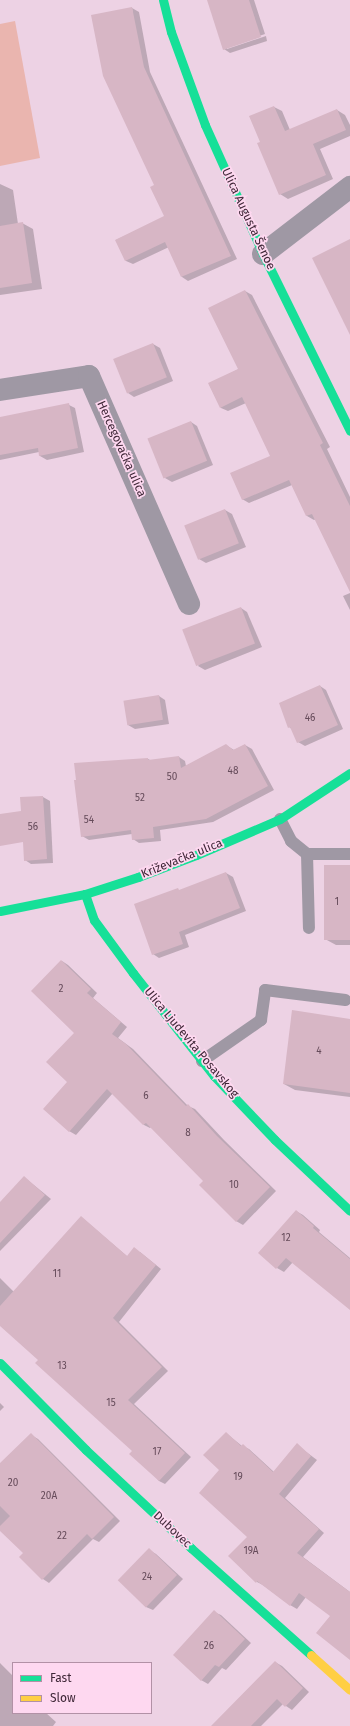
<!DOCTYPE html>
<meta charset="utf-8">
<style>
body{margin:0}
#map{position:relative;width:350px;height:1726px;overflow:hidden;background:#edd2e4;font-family:"Fira Sans",sans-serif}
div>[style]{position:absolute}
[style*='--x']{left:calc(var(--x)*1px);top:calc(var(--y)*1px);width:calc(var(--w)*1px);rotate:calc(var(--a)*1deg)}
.green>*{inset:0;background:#eab5af}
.shadow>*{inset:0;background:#0003}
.building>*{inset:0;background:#d7b6c5;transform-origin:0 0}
.lane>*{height:12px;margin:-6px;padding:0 6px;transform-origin:6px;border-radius:6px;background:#9f98a4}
.street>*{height:22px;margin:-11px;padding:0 11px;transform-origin:11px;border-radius:11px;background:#9f98a4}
.fast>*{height:9px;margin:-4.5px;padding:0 4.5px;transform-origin:4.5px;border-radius:4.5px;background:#16e098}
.slow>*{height:9px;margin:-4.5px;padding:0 4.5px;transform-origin:4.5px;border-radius:4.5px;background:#ffcf43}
span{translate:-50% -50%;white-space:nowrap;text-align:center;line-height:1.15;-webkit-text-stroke:3.5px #fed8f0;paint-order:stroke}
.number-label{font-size:10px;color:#654b5a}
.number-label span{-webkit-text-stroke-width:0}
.street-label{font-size:12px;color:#3f2737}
.legend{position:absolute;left:12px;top:1662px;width:140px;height:52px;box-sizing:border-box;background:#fed8f0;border:1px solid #b291a6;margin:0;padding:5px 7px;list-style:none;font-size:12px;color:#3f2737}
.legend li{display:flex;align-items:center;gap:8px;height:20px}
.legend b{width:20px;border:1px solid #b291a6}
</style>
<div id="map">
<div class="green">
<i style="clip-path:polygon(15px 21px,40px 158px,0 166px,0 24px)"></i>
</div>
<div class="shadow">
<i style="clip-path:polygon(208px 0,254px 0,265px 34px,227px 47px,227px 49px,266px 36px,267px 41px,230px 53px,224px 49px)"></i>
<i style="clip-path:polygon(132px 8px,139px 12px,150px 72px,237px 259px,188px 281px,182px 277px,169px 247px,133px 264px,126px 261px,116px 240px,165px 217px,156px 185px)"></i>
<i style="clip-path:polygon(274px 107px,282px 111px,290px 130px,337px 110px,345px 115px,350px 125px,350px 136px,320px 149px,333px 179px,288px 199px,280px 194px,261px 143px)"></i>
<i style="clip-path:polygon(0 184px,13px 190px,18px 224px,22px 223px,33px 229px,42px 289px,0 295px)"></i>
<i style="clip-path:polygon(245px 291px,252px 295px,330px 447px,327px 449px,350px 497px,350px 589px,316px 519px,314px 520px,307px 516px,292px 485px,249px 503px,242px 499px,272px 456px,246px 403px,228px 411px,221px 408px,209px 384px,239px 369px)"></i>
<i style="clip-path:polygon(153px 344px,160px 348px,173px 381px,134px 397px,128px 393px)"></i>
<i style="clip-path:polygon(69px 405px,75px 408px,84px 452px,47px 460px,40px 456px,39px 452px,0 460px,0 418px)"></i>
<i style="clip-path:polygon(191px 422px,197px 426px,213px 465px,172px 482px,165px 478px)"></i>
<i style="clip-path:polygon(225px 510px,232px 514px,246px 547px,206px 563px,199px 559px)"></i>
<i style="clip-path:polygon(350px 593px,350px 610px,343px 596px)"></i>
<i style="clip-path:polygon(241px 608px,247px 612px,262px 647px,205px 670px,198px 666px)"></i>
<i style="clip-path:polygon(320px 686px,326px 690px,343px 729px,305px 746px,298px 742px,292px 729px,289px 727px)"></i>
<i style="clip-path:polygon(159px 696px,165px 700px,169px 724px,135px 729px,128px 725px)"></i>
<i style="clip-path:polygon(226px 745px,234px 750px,245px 745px,252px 749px,274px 790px,213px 822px,160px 830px,161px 841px,139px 843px,133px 839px,132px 834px,89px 840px,82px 836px,148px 759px,152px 761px,179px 757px,185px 761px,186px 766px)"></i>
<i style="clip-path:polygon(43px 797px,50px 801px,53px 863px,31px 864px,25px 860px)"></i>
<i style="clip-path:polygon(350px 866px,350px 945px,336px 945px,325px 939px)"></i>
<i style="clip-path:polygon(226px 873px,233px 877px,246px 911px,185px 935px,189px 947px,159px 958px,153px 954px,180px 891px)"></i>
<i style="clip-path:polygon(62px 961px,68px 965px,97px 993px,93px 998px,127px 1027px,118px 1038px,133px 1049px,188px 1106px,195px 1109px,224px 1140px,276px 1191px,243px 1225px,236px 1221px,204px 1181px,151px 1127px,150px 1128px,144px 1125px,113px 1093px,76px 1135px,69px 1131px,69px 1082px,76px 1033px)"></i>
<i style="clip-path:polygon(350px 1020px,350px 1097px,295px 1090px,284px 1084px)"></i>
<i style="clip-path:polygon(24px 1177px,51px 1199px,0 1251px,0 1203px)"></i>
<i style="clip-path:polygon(296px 1211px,303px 1215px,320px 1230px,319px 1232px,350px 1258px,350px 1309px,293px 1262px,284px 1272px,277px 1268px)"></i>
<i style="clip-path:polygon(81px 1217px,128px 1257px,140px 1252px,161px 1269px,119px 1322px,168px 1371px,134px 1404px,191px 1457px,165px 1484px,159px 1481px,134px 1451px,39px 1360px,0 1325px,0 1278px,14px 1292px)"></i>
<i style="clip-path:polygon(0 1403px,4px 1407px,0 1411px)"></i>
<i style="clip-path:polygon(226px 1433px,242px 1446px,249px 1449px,274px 1472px,297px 1445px,317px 1460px,285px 1498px,324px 1533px,303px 1557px,350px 1592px,350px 1657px,332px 1616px,306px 1597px,297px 1609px,290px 1605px,263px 1585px,257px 1582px,230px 1556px,249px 1537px,221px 1470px)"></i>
<i style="clip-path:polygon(31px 1435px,38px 1439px,120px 1521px,99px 1542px,93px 1539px,49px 1583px,43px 1579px,24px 1553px,0 1529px,0 1464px)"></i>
<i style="clip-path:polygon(149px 1550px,156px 1554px,183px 1579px,153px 1610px,146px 1607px)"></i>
<i style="clip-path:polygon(214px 1612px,221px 1615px,251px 1643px,226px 1670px,222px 1668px,208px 1684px,201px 1680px)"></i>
<i style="clip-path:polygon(275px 1662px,282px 1666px,309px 1692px,292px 1710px,283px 1704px,261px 1726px,212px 1726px)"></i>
<i style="clip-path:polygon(0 1663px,13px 1676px,13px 1713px,46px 1713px,56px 1722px,53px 1726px,0 1726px)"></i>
</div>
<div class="building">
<i style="clip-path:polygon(207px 0,249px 0,261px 37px,223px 50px)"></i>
<i style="clip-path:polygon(132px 7px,144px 67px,231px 256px,181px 277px,165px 242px,125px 261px,115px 240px,164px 216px,150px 187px,154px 185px,103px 76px,91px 15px)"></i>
<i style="clip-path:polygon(274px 106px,285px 131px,337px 109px,346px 130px,313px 144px,326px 175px,279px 195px,257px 143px,260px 142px,249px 116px)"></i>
<i style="clip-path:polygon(23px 222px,32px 283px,0 288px,0 226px)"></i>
<i style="clip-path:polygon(350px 239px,350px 335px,312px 258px)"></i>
<i style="clip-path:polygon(245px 290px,323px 443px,320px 445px,350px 506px,350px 592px,312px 514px,306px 516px,289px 480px,242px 500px,230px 473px,270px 456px,242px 397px,220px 408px,208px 383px,238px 369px,208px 308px)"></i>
<i style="left:153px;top:343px;width:37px;height:43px;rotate:68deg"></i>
<i style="clip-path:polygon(69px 403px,78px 448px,39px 456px,38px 448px,0 455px,0 417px)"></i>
<i style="left:191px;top:421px;width:43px;height:47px;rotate:68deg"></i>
<i style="left:225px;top:509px;width:37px;height:44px;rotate:68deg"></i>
<i style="left:241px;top:607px;width:39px;height:63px;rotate:69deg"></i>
<i style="clip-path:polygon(320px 685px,338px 725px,297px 743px,290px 727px,288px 728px,279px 703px)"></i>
<i style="left:159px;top:695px;width:25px;height:36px;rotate:81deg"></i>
<i style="clip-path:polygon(226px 744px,233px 750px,245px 744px,268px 786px,206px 819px,153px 827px,154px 838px,132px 840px,131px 830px,81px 837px,74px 780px,76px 780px,74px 763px,148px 758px,148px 760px,179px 756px,181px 768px)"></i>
<i style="clip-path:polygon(43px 796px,47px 859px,24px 861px,23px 842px,0 846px,0 814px,21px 811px,20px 797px)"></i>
<i style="left:350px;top:865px;width:75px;height:26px;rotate:90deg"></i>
<i style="clip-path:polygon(226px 872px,240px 908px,179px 932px,183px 944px,152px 955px,134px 904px,178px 888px,179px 890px)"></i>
<i style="clip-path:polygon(61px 960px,91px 989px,87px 993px,121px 1022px,112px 1034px,126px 1044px,186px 1106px,188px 1104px,217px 1136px,270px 1187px,236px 1222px,199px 1185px,203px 1181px,146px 1123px,143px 1125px,107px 1089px,69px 1132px,43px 1109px,67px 1082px,46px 1062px,74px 1033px,31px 991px)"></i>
<i style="clip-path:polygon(292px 1010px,350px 1019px,350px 1093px,283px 1084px)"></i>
<i style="clip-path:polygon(24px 1176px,45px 1195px,0 1243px,0 1202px)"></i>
<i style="clip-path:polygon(296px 1210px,314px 1226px,313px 1228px,350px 1259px,350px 1310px,286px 1258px,276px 1269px,258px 1253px)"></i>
<i style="clip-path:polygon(81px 1216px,127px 1256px,134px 1247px,156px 1265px,113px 1318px,162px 1367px,128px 1400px,185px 1453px,159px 1481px,129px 1454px,132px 1451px,35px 1363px,38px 1360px,0 1326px,0 1306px)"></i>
<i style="clip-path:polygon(226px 1432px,241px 1446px,243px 1444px,273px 1472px,297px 1443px,311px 1456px,279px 1494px,319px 1529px,297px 1553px,350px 1592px,350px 1660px,316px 1633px,330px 1616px,299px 1593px,290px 1606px,257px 1581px,256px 1583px,228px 1556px,247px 1537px,199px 1493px,219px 1470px,203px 1455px)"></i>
<i style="clip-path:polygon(31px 1433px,114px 1517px,92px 1539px,87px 1534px,42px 1580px,19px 1557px,23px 1553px,0 1531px,0 1526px,10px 1516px,0 1506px,0 1463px)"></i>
<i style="left:149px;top:1548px;width:39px;height:45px;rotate:44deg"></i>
<i style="clip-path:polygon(214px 1610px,245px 1639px,219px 1667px,215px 1665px,201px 1681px,173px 1655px)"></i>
<i style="clip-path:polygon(275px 1661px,303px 1688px,285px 1707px,277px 1699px,251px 1726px,211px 1726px)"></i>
</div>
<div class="lane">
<i style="--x:280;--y:819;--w:25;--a:63"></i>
<i style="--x:291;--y:841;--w:21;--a:39"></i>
<i style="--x:307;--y:854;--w:74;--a:88.5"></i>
<i style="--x:307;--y:854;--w:43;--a:0"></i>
<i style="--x:202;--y:1061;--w:72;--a:-34.8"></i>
<i style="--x:261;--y:1020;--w:30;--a:-82"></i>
<i style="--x:265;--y:990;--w:81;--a:7.1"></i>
</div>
<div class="street">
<i style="--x:263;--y:254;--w:110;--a:-37.6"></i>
<i style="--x:0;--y:390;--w:90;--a:-8.9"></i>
<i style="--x:89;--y:376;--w:249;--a:66.3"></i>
</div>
<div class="fast">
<i style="--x:163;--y:0;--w:33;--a:76"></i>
<i style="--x:171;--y:32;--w:99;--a:69.9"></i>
<i style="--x:205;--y:125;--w:141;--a:65.8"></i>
<i style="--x:263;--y:254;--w:197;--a:63.8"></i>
<i style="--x:85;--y:894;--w:28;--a:71"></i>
<i style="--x:94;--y:920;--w:66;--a:53.7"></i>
<i style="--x:133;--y:973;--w:131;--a:51.8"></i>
<i style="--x:214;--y:1076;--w:88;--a:46.4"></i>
<i style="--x:275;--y:1140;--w:103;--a:43.4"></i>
<i style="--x:0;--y:911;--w:87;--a:-11.3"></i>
<i style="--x:85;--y:894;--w:56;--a:-17.8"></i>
<i style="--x:138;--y:877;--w:62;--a:-20.8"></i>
<i style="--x:196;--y:855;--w:91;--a:-23.2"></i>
<i style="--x:280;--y:819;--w:84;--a:-33.3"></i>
<i style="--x:0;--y:1363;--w:122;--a:45.3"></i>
<i style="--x:86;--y:1450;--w:144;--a:43"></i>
<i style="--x:191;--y:1548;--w:161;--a:41.7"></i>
</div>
<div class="slow">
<i style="--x:311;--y:1655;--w:52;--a:41.9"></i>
</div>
<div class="number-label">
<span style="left:310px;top:719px">46</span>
<span style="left:233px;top:772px">48</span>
<span style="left:172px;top:778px">50</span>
<span style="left:140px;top:799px">52</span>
<span style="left:89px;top:821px">54</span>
<span style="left:33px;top:828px">56</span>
<span style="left:337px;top:903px">1</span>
<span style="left:61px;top:990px">2</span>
<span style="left:319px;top:1052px">4</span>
<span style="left:146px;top:1097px">6</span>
<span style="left:188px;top:1134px">8</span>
<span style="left:234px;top:1186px">10</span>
<span style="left:286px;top:1239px">12</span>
<span style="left:57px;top:1275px">11</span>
<span style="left:62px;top:1367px">13</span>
<span style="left:111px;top:1404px">15</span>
<span style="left:157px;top:1453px">17</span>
<span style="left:238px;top:1478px">19</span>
<span style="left:13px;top:1484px">20</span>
<span style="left:49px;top:1497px">20A</span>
<span style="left:62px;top:1537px">22</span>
<span style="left:251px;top:1552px">19A</span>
<span style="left:147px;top:1578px">24</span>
<span style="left:209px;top:1647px">26</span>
</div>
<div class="street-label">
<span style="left:248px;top:219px;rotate:65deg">Ulica Augusta Šenoe</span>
<span style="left:121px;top:449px;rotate:66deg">Hercegovačka ulica</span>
<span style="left:182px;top:859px;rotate:-22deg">Križevačka ulica</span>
<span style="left:191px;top:1043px;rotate:50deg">Ulica Ljudevita Posavskog</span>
<span style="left:172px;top:1530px;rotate:43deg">Dubovec</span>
</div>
<ul class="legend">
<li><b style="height:5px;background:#16e098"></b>Fast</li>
<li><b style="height:5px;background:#ffcf43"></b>Slow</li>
</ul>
</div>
